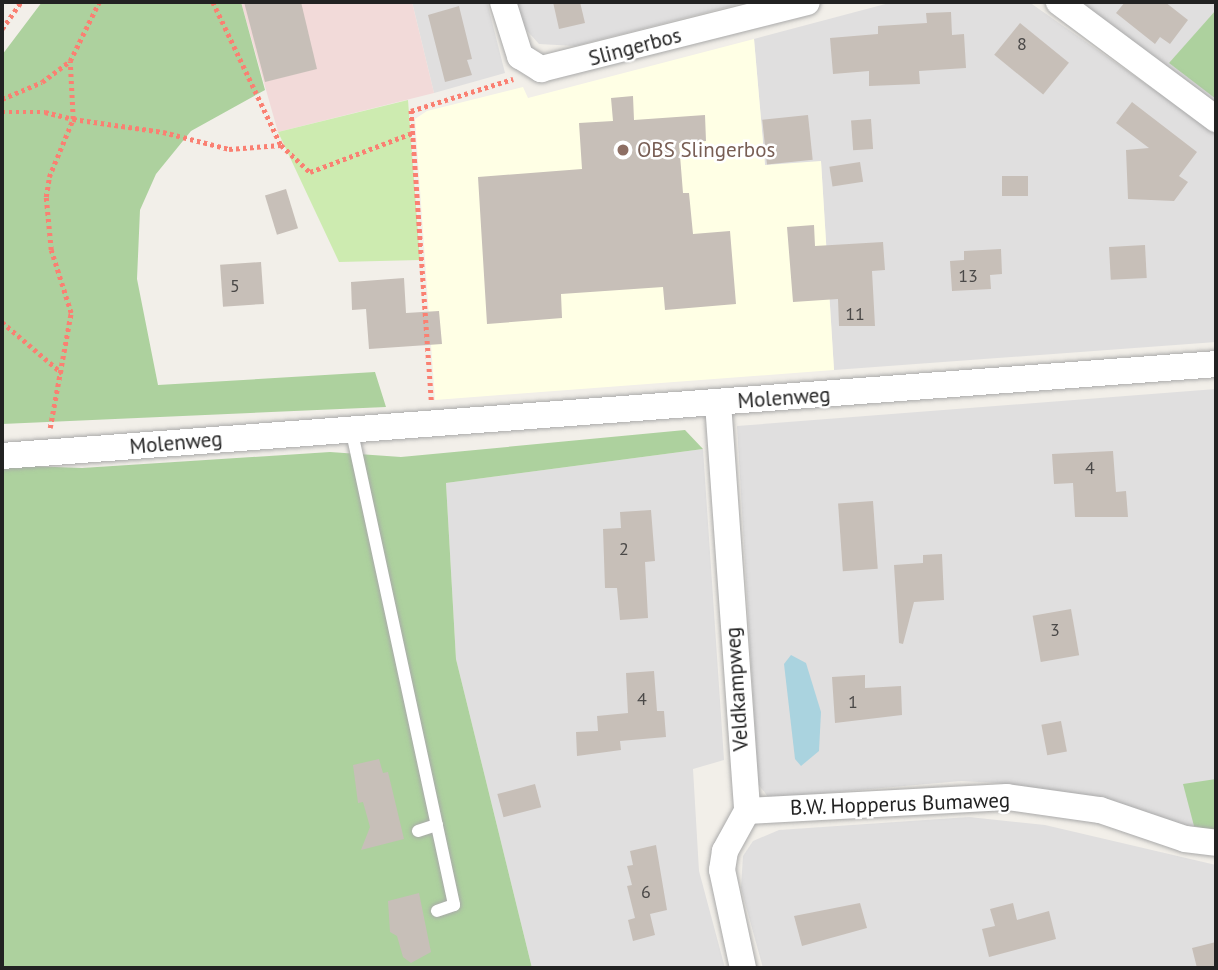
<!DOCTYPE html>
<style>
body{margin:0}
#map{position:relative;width:1218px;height:970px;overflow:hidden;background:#f2efe9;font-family:"PT Sans",sans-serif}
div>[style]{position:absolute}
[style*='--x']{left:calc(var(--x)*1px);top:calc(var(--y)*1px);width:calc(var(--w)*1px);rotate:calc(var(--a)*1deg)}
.residential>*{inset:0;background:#e0dfdf}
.commercial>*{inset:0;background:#f2dad9}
.education>*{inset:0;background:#ffffe5}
.grass>*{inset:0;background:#cdebb0}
.forest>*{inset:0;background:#add19e}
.water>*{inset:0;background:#aad3df}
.building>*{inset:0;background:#c7bfb8;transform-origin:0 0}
.path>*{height:4.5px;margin-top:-2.25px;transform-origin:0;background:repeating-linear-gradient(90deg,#fa8072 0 3.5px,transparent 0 7px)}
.roads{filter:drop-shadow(0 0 2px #a9a9a9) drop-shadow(0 0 2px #a9a9a9)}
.lane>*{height:12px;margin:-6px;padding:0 6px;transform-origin:6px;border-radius:6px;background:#fff}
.street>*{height:26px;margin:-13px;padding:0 13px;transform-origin:13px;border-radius:13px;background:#fff}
.dots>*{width:19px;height:19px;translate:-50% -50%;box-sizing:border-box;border:4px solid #fff;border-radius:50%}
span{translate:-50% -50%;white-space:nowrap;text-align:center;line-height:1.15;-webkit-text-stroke:5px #fff;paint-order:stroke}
.number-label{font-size:18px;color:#4b4948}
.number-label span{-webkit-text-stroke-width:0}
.street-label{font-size:21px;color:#222}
.education-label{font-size:21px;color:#785e54}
.left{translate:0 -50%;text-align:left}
.frame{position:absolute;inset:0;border:4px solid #222;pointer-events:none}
</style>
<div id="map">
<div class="residential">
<i style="clip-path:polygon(412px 2px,487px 2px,505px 73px,434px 93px)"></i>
<i style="clip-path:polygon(516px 2px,747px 2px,575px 46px,539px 44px,521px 24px)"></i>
<i style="clip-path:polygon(893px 2px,1029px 2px,1216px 133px,1216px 342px,834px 370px,821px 162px,765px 166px,754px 39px)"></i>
<i style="clip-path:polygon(1073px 2px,1216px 2px,1216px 109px)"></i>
<i style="clip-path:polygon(1216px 389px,1216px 832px,998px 783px,961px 781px,769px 798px,758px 784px,737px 426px)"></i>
<i style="clip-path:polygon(703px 449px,724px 760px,693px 769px,699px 871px,725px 968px,532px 968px,456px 659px,446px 483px)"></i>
<i style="clip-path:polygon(969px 817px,1045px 825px,1216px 865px,1216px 968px,763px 968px,741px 888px,743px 856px,753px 841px,779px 830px)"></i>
</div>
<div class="commercial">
<i style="clip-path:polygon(241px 2px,412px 2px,434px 93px,278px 132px)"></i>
</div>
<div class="education">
<i style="clip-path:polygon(754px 39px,765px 165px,821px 161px,834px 370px,435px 400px,415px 119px,427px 111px,523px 87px,528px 98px)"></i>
</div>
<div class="grass">
<i style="clip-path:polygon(408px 100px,420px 260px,339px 262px,278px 132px)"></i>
</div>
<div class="forest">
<i style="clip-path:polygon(42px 2px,241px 2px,265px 90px,191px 131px,156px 174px,140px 210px,137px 279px,158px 385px,375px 372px,386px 407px,2px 424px,2px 55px)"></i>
<i style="clip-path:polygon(1216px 10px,1216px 99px,1169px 63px)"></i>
<i style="clip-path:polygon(685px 430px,703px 449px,446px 483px,456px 659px,532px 968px,2px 968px,2px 465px,82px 468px,330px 452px,401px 457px)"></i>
<i style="clip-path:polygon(1216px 779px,1216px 832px,1194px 826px,1183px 784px)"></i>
</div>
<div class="water">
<i style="clip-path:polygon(791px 655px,806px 663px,821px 712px,819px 751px,801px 766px,795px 759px,784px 664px)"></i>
</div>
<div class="building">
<i style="clip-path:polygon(244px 2px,301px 2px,317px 69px,265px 82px)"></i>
<i style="clip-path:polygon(553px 2px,580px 2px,585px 23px,559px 29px)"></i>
<i style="clip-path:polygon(1125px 2px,1165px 2px,1188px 20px,1170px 44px,1160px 37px,1155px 44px,1116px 13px)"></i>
<i style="clip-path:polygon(459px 6px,472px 59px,467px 60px,472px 75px,445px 82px,428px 15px)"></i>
<i style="clip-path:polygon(951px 12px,952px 35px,964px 34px,966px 68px,919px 71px,920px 84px,869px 86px,869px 71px,833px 74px,830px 38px,878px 34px,878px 26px,927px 23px,926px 13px)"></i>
<i style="left:1020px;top:23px;width:63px;height:41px;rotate:39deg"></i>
<i style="clip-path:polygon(633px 96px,634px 120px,705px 115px,706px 141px,679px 143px,683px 193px,689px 193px,693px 234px,730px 231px,736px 304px,665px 310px,663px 287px,561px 294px,562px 318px,487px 324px,478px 177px,582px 169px,579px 123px,613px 121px,611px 98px)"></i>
<i style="clip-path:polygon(1132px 102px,1197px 152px,1179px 176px,1188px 182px,1174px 201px,1128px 199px,1126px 150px,1149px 148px,1116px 123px)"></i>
<i style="left:808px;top:115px;width:45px;height:46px;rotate:84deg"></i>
<i style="left:871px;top:119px;width:30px;height:20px;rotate:86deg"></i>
<i style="left:860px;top:162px;width:20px;height:31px;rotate:81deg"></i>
<i style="left:1002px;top:176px;width:26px;height:20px"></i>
<i style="left:286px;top:189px;width:41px;height:22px;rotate:73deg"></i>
<i style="clip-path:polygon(814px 225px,815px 246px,883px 242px,885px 270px,872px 271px,875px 326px,839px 326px,838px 299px,793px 302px,787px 227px)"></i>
<i style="left:1145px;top:245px;width:33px;height:36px;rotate:87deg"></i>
<i style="clip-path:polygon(1001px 249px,1002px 274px,990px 275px,991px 289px,952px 291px,950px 261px,964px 260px,964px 251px)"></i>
<i style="left:261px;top:262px;width:42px;height:41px;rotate:86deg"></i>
<i style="clip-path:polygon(404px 278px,406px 313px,439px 311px,442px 344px,369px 349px,366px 309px,352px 310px,351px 282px)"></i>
<i style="clip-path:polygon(1113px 451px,1116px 492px,1126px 491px,1128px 517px,1075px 517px,1073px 483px,1054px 484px,1052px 454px)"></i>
<i style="left:873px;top:501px;width:68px;height:35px;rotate:86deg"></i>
<i style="clip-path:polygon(651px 510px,655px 561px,645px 562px,648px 618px,620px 620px,617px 588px,605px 588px,603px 529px,621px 528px,620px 512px)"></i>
<i style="clip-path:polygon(942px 554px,944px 600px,914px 602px,903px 644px,899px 643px,894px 565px,923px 563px,923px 555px)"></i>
<i style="left:1071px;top:609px;width:47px;height:39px;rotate:80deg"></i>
<i style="clip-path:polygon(654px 671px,657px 711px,664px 711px,666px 737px,620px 741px,621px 750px,577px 756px,576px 732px,598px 731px,597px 716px,628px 713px,626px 673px)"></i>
<i style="clip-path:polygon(865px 675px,865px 688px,901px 686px,902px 715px,835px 723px,832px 677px)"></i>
<i style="left:1061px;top:721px;width:31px;height:20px;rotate:79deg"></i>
<i style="clip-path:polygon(379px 759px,383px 773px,388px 772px,404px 839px,361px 850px,370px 827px,363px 802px,358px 803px,353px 765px)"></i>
<i style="left:535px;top:784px;width:24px;height:39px;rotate:75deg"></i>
<i style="clip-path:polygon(656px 845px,667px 910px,650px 914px,655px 935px,633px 941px,628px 920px,635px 918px,627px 886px,632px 885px,627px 866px,633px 865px,630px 851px)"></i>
<i style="clip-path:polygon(419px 893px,431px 952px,411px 963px,403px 957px,397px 936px,390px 932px,388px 901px)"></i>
<i style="clip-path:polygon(860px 903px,867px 928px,802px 946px,794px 916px)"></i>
<i style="clip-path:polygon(1013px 903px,1017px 920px,1049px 911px,1056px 939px,989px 957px,982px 929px,995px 926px,990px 909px)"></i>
<i style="clip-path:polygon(1216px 942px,1216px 968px,1197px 968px,1192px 948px)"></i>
</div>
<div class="path">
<i style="--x:213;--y:2;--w:158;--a:64.6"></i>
<i style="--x:281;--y:145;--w:40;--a:43"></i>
<i style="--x:310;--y:172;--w:109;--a:-20.9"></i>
<i style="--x:2;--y:29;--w:33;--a:-55"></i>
<i style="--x:2;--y:99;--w:43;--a:-23"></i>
<i style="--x:42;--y:82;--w:35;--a:-37"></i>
<i style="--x:70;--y:61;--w:66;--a:-63.8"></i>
<i style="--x:2;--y:112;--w:43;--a:0"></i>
<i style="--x:45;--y:112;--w:29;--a:14"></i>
<i style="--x:73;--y:119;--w:58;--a:-93"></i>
<i style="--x:2;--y:322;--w:79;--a:40.4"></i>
<i style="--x:431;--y:400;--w:290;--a:-94"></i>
<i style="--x:411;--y:111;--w:107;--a:-17.4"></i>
<i style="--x:50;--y:428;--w:117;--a:-79.7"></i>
<i style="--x:71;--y:313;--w:66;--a:-107.6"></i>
<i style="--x:51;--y:250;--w:53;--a:-95.4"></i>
<i style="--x:46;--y:197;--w:20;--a:-81"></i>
<i style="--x:49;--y:177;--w:63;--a:-67.5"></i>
<i style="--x:73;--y:119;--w:91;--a:8.2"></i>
<i style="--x:163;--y:132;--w:68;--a:14.4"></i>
<i style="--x:229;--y:149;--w:52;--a:-4.4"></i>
</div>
<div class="roads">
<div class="lane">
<i style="--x:351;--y:428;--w:488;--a:77.8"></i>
<i style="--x:454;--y:905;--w:18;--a:161"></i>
<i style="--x:418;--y:831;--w:20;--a:-18"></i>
</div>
<div class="street">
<i style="--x:503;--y:2;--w:57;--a:72.5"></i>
<i style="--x:520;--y:56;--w:25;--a:32"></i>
<i style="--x:541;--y:69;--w:274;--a:-14.1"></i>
<i style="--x:1059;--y:2;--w:196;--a:36.7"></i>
<i style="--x:718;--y:403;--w:409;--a:85.9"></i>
<i style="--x:747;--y:811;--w:46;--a:118.8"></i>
<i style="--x:725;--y:851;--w:19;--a:99"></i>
<i style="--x:722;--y:870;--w:100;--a:77.9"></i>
<i style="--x:2;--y:456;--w:1217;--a:-4.33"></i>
<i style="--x:747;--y:811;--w:260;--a:-3.1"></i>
<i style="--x:1007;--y:797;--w:94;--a:8"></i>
<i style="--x:1100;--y:810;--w:90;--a:18.8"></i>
<i style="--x:1185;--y:839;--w:31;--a:7"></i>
</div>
</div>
<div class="dots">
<i style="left:623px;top:150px;background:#8d6e63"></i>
</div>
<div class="number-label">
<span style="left:1022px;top:44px">8</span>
<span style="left:968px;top:276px">13</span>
<span style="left:235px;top:286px">5</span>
<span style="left:855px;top:314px">11</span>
<span style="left:1090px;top:468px">4</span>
<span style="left:624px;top:549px">2</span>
<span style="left:1055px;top:630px">3</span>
<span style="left:642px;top:699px">4</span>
<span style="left:853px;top:702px">1</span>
<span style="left:646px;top:892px">6</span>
</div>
<div class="street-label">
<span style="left:635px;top:47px;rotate:-15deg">Slingerbos</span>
<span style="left:784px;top:398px;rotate:-4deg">Molenweg</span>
<span style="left:176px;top:443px;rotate:-5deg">Molenweg</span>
<span style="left:737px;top:689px;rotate:-94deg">Veldkampweg</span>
<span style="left:900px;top:804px;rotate:-2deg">B.W. Hopperus Bumaweg</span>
</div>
<div class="education-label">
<span class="left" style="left:637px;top:150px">OBS Slingerbos</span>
</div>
<div class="frame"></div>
</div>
